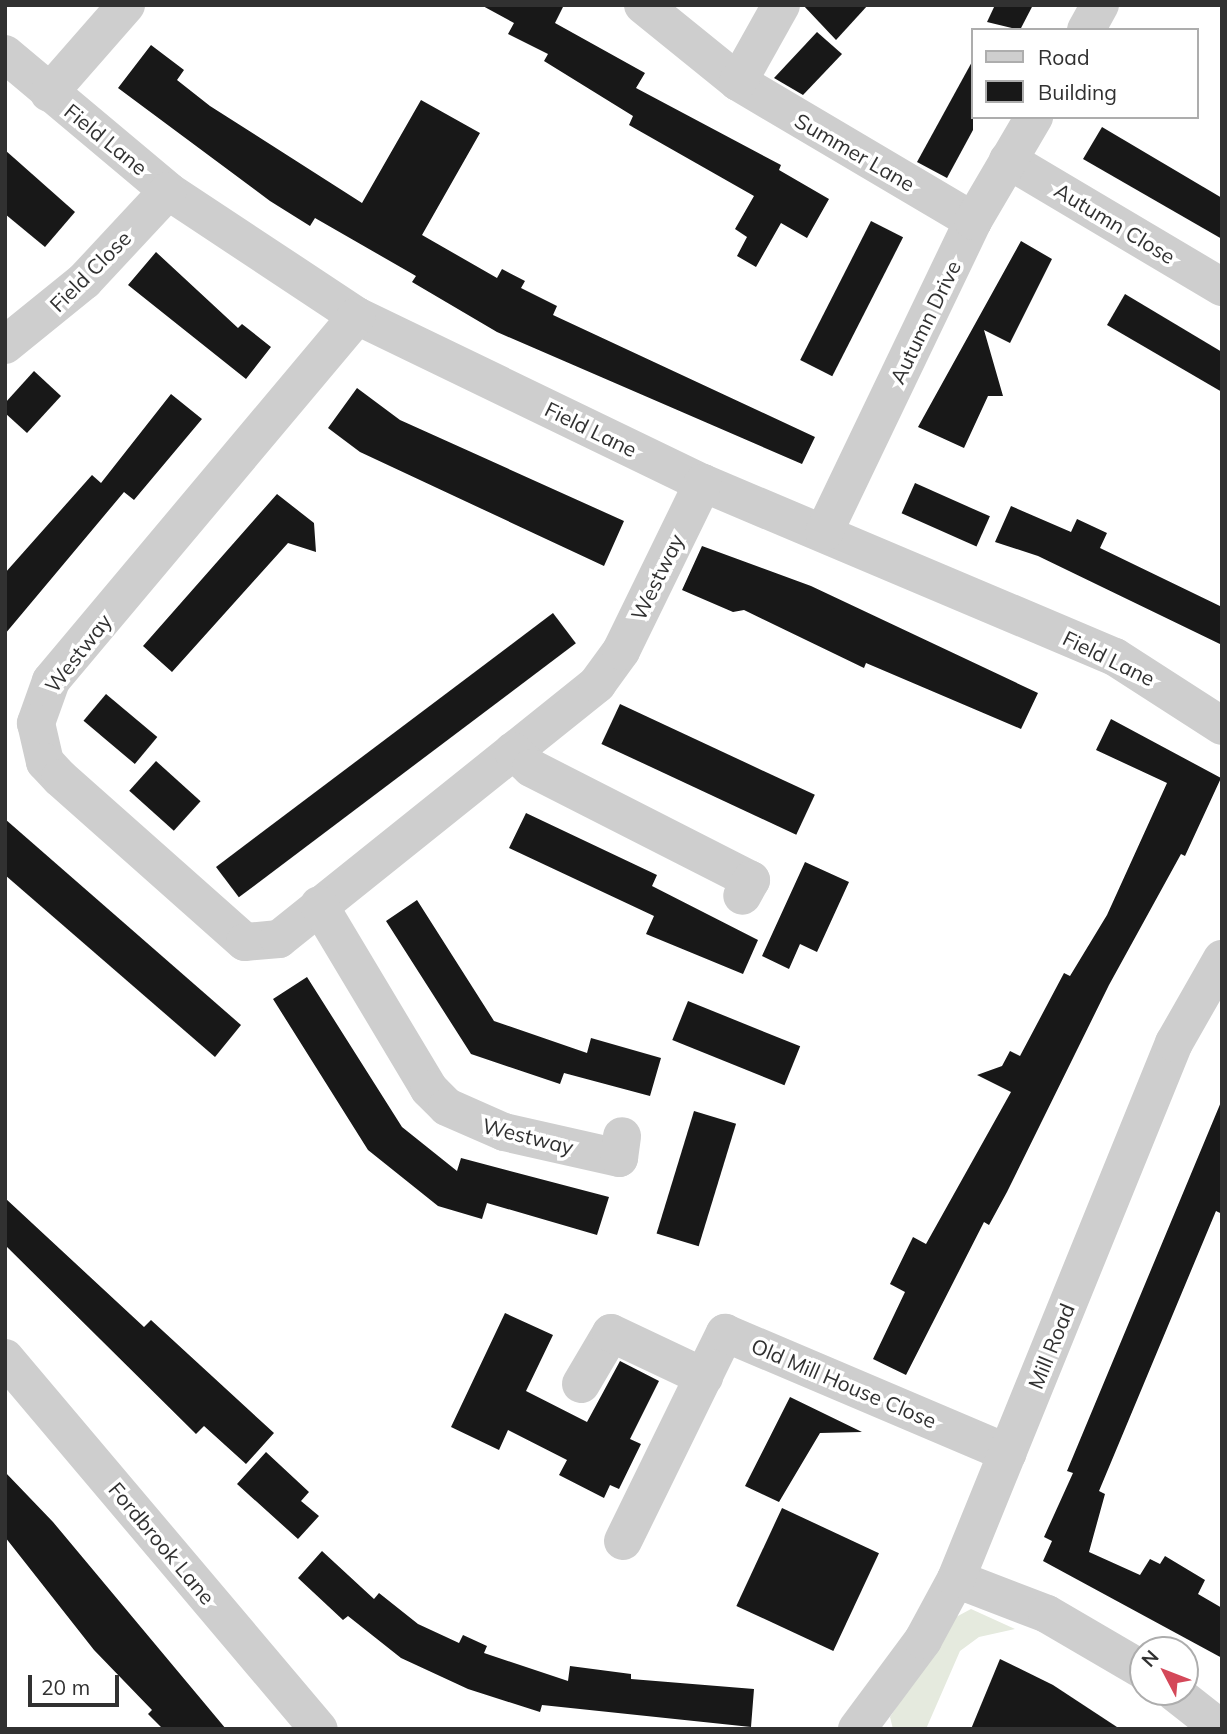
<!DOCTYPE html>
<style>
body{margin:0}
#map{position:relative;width:1227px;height:1734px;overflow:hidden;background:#fff;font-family:Mulish,sans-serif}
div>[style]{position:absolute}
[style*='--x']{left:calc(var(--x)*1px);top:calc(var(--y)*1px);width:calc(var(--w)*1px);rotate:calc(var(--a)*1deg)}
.green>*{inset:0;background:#e5eade}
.building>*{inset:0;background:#181818;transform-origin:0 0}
.minor>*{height:38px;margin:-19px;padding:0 19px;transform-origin:19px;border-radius:19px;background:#cecece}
span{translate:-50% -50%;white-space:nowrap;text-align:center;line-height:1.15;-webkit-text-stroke:7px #fff;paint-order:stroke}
.street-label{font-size:21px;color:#313131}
.frame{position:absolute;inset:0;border:7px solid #313131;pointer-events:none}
.legend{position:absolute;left:971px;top:28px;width:228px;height:91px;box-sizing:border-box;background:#fff;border:2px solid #adadad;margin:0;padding:9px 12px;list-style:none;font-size:21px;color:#313131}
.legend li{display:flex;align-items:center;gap:14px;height:35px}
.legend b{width:35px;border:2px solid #adadad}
.north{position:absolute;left:1129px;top:1636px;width:70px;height:70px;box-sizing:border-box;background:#fff;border:2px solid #adadad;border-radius:50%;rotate:312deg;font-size:19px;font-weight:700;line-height:28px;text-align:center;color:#313131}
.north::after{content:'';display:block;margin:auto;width:24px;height:32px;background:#d44859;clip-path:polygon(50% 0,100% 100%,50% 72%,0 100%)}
.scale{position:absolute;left:28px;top:1675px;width:91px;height:32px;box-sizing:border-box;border:4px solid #313131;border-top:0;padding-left:9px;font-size:21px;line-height:24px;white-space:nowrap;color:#313131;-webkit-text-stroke:5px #fff;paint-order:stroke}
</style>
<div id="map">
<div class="green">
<i style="clip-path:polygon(971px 1609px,1015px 1629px,979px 1637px,960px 1651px,926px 1729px,893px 1729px,890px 1717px,956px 1617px)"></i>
</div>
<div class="building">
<i style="clip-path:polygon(481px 5px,564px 5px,555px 23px,645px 73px,636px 88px,781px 165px,779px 170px,829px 199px,807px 238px,781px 223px,756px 267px,737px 256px,747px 237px,735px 229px,754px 196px,629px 125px,633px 116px,544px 61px,548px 54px,508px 34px,514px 23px)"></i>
<i style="clip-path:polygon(803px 5px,868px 5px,836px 40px)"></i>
<i style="clip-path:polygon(995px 5px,1033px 5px,1020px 30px,987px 22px)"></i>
<i style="clip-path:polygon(817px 32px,842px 54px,803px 95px,774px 78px)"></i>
<i style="clip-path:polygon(151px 45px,184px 70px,177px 80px,210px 106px,362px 203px,421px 100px,480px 133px,422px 235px,497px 278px,502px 269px,525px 281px,521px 288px,557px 306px,553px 315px,815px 437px,802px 464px,497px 332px,412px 282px,416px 276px,315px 218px,310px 226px,270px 201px,118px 88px)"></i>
<i style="clip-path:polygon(973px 60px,973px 130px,947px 178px,917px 162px)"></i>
<i style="clip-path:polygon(1102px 127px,1222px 198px,1222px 239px,1083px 159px)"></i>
<i style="clip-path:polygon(5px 150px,75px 212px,45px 247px,5px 214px)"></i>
<i style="left:871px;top:221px;width:36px;height:156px;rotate:27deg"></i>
<i style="clip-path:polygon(1021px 241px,1052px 259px,1010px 343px,984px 330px,1003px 396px,988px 396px,964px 448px,918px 427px)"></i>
<i style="clip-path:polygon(156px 252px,238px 328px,242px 324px,271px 347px,246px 379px,128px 285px)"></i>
<i style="clip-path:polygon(1125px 294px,1222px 352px,1222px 392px,1107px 325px)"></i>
<i style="clip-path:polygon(34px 371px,61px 396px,27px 433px,5px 413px,5px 403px)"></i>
<i style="clip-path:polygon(357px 388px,400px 420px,624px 521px,604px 566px,360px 452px,328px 428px)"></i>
<i style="clip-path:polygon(171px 394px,202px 419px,134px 500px,124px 492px,5px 634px,5px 573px,92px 475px,101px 483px)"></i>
<i style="left:915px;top:483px;width:82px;height:33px;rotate:24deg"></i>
<i style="clip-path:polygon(277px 494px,314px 523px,316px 552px,288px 543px,172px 672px,143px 646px)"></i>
<i style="clip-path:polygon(1011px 506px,1071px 532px,1077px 519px,1107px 533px,1100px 548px,1222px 607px,1222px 645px,1038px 556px,995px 542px)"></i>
<i style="clip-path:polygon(702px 546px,811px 586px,1038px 693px,1021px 729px,866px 663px,864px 668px,744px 610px,733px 612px,682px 590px)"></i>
<i style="left:553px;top:613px;width:38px;height:422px;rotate:53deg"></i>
<i style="left:106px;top:694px;width:67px;height:35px;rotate:40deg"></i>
<i style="left:620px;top:704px;width:215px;height:44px;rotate:25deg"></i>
<i style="clip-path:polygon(1111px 719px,1221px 778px,1185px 856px,1181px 854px,1109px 985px,1007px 1192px,989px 1225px,984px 1222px,906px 1375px,873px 1359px,905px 1292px,890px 1284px,913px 1237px,926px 1244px,1011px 1092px,977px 1075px,1002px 1066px,1010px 1051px,1020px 1056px,1064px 973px,1070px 976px,1107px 915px,1167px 783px,1096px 750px)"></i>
<i style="left:156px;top:761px;width:60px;height:40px;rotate:42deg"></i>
<i style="clip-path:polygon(526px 813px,657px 875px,652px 886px,758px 940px,743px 974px,646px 934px,654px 916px,509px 848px)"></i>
<i style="clip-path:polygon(5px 819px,241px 1025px,215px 1057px,5px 875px)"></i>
<i style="clip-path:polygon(805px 862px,849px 882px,817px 952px,800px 944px,789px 969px,762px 956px)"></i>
<i style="clip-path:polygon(417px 900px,494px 1021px,587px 1053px,591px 1038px,661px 1058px,650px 1096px,564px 1073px,560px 1084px,471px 1054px,386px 921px)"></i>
<i style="clip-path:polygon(307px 977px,402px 1127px,457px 1171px,461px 1158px,609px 1197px,597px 1235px,487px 1203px,482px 1219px,438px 1206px,368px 1150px,273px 999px)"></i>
<i style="left:688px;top:1001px;width:121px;height:42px;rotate:22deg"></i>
<i style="clip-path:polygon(1221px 1102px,1222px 1214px,1216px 1211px,1099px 1491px,1105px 1494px,1089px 1552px,1140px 1575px,1150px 1559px,1160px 1564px,1165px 1556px,1205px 1580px,1198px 1594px,1222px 1608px,1222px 1658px,1043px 1561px,1052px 1541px,1044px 1537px,1073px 1473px,1067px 1471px)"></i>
<i style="left:694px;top:1111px;width:44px;height:128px;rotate:17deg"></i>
<i style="clip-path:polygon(5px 1198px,144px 1327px,151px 1320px,274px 1433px,246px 1464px,204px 1426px,196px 1434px,5px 1245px)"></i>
<i style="clip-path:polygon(505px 1313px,553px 1335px,526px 1391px,587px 1422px,620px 1361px,659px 1381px,630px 1439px,641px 1444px,619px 1489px,610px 1485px,604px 1498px,559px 1475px,567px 1460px,508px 1430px,499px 1450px,451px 1427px)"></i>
<i style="clip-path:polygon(790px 1397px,862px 1432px,820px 1433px,779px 1502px,745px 1486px)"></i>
<i style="clip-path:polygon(266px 1452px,309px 1492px,301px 1501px,319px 1516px,298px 1539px,237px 1484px)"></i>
<i style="clip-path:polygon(5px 1472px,53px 1522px,226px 1729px,163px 1729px,148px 1714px,152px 1710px,94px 1650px,5px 1537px)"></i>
<i style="left:782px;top:1508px;width:107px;height:108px;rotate:25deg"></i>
<i style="clip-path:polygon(322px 1551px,374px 1599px,379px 1593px,418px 1624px,459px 1643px,463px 1635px,487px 1646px,484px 1653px,568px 1681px,570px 1666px,631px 1674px,631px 1679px,754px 1689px,751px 1727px,542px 1705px,540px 1712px,468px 1689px,401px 1658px,348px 1616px,343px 1620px,298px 1578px)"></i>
<i style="clip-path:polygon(1000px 1659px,1053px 1685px,1120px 1729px,971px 1729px)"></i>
</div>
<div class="minor">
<i style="--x:643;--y:5;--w:122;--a:39"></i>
<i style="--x:738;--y:82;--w:273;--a:30.6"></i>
<i style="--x:1086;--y:30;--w:29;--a:-61"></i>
<i style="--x:5;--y:54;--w:213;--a:40"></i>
<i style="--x:168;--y:191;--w:227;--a:33.5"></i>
<i style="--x:357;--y:316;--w:384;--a:25.8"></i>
<i style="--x:703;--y:483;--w:447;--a:22.9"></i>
<i style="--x:1115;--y:657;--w:127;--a:32.8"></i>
<i style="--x:738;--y:82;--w:88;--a:-60.8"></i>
<i style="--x:49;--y:93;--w:117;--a:-48.8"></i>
<i style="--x:1008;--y:160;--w:249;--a:30.7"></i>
<i style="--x:357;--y:316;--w:476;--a:130"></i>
<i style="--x:51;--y:681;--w:45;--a:109.7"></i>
<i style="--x:36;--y:723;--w:40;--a:77"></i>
<i style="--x:45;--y:762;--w:22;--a:47"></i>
<i style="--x:60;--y:778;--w:247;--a:41.6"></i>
<i style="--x:245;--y:942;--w:34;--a:-5"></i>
<i style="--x:279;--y:939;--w:408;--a:-38.7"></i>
<i style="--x:597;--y:684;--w:41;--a:-54"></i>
<i style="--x:621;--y:651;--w:187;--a:-64"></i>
<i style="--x:5;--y:345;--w:102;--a:-39"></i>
<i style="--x:84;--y:281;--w:123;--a:-47"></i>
<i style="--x:824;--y:532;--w:345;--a:-64.4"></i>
<i style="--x:973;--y:221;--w:121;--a:-59.6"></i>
<i style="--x:513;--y:751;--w:25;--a:43"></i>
<i style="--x:531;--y:768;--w:247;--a:27"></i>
<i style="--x:751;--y:880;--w:18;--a:119"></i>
<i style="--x:319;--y:905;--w:214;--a:59.1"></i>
<i style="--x:429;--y:1089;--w:25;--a:45"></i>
<i style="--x:447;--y:1107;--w:62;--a:23.7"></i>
<i style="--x:504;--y:1132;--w:118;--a:12.7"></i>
<i style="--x:619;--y:1158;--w:22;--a:-82"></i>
<i style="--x:5;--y:1358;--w:486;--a:49.8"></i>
<i style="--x:581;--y:1384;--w:59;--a:-59.5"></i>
<i style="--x:611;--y:1333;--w:103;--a:25.3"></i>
<i style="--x:623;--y:1541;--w:232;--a:-63.9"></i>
<i style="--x:725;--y:1333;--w:307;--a:23"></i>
<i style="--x:956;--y:1579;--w:97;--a:21"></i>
<i style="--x:1047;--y:1614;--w:111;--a:30.3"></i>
<i style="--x:1174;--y:1692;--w:60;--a:38.2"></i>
<i style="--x:857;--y:1729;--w:111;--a:-53.4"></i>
<i style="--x:923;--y:1640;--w:69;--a:-61.6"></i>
<i style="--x:956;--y:1579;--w:579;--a:-67.87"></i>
<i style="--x:1174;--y:1043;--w:97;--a:-60.3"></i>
</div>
<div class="street-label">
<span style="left:106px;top:139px;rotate:39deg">Field Lane</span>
<span style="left:855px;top:152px;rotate:30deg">Summer Lane</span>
<span style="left:1115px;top:223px;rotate:31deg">Autumn Close</span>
<span style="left:90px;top:271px;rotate:-45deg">Field Close</span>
<span style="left:925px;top:322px;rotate:-64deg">Autumn Drive</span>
<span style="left:591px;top:429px;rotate:26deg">Field Lane</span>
<span style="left:657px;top:577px;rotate:-64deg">Westway</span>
<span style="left:78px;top:653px;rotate:-52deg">Westway</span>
<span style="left:1109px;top:658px;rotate:26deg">Field Lane</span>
<span style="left:528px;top:1136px;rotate:14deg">Westway</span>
<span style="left:1051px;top:1346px;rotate:-68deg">Mill Road</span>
<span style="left:844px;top:1383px;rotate:23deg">Old Mill House Close</span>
<span style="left:162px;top:1543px;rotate:50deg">Fordbrook Lane</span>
</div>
<div class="frame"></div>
<ul class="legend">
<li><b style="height:9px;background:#cecece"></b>Road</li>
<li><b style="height:19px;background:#181818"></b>Building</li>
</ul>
<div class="north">N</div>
<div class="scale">20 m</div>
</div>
